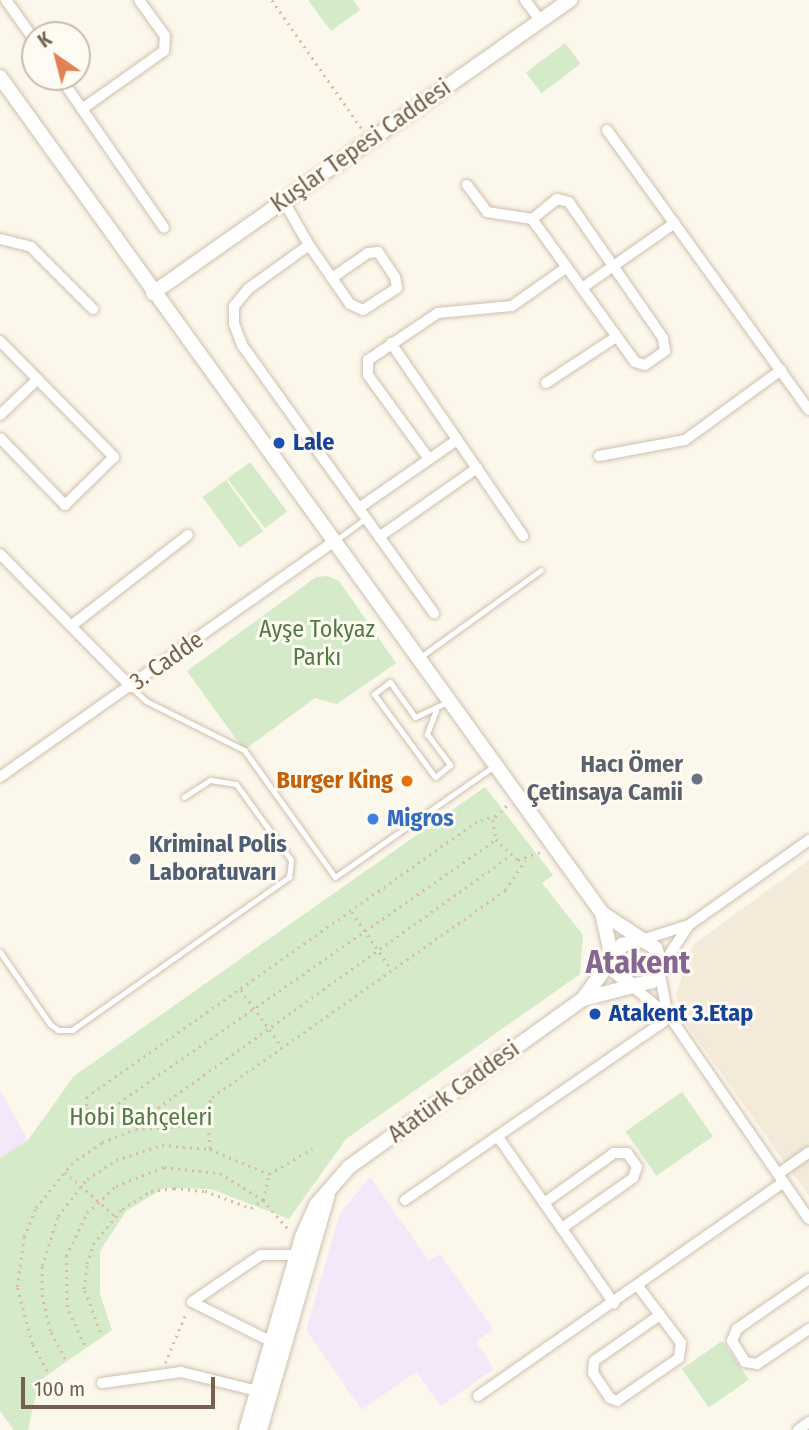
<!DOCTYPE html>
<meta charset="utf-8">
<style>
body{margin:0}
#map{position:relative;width:809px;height:1430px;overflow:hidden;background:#fcf7eb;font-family:"Fira Sans Condensed",sans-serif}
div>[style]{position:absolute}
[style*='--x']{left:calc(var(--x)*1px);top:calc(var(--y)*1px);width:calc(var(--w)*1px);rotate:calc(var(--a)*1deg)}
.residential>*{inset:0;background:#f4eada}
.education>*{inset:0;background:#f4e7f9}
.green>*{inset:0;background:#d4eac9;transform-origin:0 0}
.path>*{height:2.5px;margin-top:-1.25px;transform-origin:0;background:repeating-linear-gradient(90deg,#d6bda6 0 2px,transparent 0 7px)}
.roads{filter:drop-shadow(0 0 2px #cec0b0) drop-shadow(0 0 2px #cec0b0)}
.service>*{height:5px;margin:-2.5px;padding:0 2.5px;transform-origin:2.5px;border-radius:2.5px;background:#fff}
.minor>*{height:10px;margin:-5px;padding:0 5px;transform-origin:5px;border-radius:5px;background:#fff}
.tertiary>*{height:14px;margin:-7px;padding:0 7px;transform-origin:7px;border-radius:7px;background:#fff}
.dots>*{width:19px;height:19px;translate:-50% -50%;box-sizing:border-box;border:4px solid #fefbf2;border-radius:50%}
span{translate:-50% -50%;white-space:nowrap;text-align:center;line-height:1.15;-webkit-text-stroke:6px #fefbf2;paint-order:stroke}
.street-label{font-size:24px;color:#77604e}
.transit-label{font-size:24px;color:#164399;font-weight:700}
.left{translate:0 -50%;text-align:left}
.park-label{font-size:24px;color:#517c46}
.worship-label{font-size:24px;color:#5b616d;font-weight:700}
.right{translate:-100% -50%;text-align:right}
.food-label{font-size:24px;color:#c56008;font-weight:700}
.shop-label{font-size:24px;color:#366cbe;font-weight:700}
.service-label{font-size:24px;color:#4e5e75;font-weight:700}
.district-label{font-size:32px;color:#886692;font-weight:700}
.north{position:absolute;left:21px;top:21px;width:70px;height:70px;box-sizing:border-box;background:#fefbf2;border:2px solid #c8bdb0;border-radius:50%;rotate:325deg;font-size:19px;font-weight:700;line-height:28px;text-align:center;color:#77604e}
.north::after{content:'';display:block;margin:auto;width:24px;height:32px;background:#e18156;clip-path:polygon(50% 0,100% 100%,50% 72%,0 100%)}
.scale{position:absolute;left:21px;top:1377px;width:194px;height:32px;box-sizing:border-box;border:4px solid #77604e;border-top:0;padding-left:9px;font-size:21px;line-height:24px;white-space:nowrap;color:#77604e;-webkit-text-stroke:5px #fefbf2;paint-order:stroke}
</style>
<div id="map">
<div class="residential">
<i style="clip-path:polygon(809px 860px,809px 1196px,682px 1018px,676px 994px,693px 945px)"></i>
</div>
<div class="education">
<i style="clip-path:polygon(0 1090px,28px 1140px,0 1158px)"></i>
<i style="clip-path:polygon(370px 1177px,429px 1261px,440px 1254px,493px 1329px,476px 1342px,494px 1369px,441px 1406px,416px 1372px,362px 1410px,306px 1330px,340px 1213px)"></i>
</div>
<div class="green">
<i style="clip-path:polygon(308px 0,353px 0,360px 10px,331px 31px)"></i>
<i style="left:565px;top:43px;width:26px;height:49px;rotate:53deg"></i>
<i style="left:250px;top:462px;width:62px;height:28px;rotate:53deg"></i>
<i style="left:226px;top:480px;width:63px;height:29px;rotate:54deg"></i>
<i style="clip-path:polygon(328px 576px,339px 581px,396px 663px,337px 704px,315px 698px,244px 750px,187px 671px,316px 577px)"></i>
<i style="clip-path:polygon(485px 787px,553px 875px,542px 883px,583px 935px,580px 974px,346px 1139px,289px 1219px,211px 1189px,164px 1188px,126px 1211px,100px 1251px,100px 1294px,112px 1330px,39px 1381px,28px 1430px,14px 1430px,0 1411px,0 1158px,28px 1140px,74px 1076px)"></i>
<i style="left:682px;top:1092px;width:54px;height:69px;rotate:55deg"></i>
<i style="left:722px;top:1341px;width:47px;height:49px;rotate:55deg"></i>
</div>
<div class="path">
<i style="--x:272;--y:0;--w:157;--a:55.1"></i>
<i style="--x:507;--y:806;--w:20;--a:135"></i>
<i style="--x:493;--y:820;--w:19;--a:81"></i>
<i style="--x:496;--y:839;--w:30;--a:44"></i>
<i style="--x:518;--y:860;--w:23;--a:-20"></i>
<i style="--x:496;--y:816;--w:20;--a:162"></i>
<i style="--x:477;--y:822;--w:477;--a:144.8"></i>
<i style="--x:87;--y:1097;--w:11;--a:90"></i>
<i style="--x:87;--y:1108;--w:11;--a:49"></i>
<i style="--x:94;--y:1116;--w:7;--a:-8"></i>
<i style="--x:101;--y:1115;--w:482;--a:-34.9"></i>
<i style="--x:352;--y:912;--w:69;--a:55.6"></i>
<i style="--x:241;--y:990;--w:70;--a:54.3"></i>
<i style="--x:152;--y:1112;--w:440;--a:-35.6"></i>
<i style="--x:210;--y:1149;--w:41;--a:-95.6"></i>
<i style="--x:206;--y:1108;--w:13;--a:-61"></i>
<i style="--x:212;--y:1097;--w:359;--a:-35.2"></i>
<i style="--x:505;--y:890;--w:36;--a:-56"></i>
<i style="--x:65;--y:1172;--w:67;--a:41.3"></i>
<i style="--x:100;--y:1332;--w:46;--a:-110.4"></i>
<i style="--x:84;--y:1289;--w:25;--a:-83"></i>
<i style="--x:87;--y:1264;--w:21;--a:-73"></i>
<i style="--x:93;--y:1244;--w:45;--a:-50.4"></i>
<i style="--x:122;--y:1209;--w:34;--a:-32"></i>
<i style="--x:151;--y:1191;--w:23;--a:-7"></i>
<i style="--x:174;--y:1188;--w:31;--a:6"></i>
<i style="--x:205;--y:1191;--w:49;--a:20.3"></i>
<i style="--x:251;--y:1208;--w:14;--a:-34"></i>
<i style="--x:263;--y:1200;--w:27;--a:-77"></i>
<i style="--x:84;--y:1345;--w:42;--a:-114.1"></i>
<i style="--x:67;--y:1307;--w:51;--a:-91.1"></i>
<i style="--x:66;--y:1256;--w:48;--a:-64"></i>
<i style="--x:87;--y:1213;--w:40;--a:-43"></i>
<i style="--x:116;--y:1186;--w:52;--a:-21.6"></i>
<i style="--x:164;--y:1167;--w:56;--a:6.1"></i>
<i style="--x:220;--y:1173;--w:51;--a:32.1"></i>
<i style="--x:263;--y:1200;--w:41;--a:48.9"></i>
<i style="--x:65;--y:1359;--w:32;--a:-118"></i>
<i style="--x:50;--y:1331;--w:35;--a:-103"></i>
<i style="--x:42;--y:1297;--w:31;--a:-90"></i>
<i style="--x:42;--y:1266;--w:52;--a:-72.3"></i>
<i style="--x:58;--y:1216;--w:47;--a:-51.9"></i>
<i style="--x:87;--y:1179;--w:35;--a:-33"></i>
<i style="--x:116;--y:1160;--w:48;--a:-18.1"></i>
<i style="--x:162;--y:1145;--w:48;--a:4.8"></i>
<i style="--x:210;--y:1149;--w:64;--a:23"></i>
<i style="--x:269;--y:1174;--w:50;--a:-30.2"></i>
<i style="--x:165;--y:1363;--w:56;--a:-67.1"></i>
<i style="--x:47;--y:1371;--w:31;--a:-119"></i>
<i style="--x:32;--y:1344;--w:59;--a:-104.7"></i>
<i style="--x:17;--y:1287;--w:50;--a:-82"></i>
<i style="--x:24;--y:1237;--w:31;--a:-68"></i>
<i style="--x:36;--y:1208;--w:56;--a:-51.5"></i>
<i style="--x:71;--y:1164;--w:38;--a:-35"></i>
<i style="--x:102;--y:1142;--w:36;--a:-21"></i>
<i style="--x:136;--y:1129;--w:72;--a:-3.2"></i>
</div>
<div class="roads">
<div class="service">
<i style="--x:336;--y:540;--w:37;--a:-36"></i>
<i style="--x:419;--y:658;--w:150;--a:-35.8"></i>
<i style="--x:131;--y:687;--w:21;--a:43"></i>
<i style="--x:146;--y:701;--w:110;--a:26.6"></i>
<i style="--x:244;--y:750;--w:156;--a:54.4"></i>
<i style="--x:335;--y:877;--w:194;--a:-34.9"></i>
<i style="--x:436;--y:710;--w:26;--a:111"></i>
<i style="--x:427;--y:734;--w:39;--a:53"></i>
<i style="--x:450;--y:765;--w:19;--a:141"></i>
<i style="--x:435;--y:777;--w:103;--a:-126.3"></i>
<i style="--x:374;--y:694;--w:20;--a:-37"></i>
<i style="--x:390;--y:682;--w:43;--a:54.5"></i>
<i style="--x:415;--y:717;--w:35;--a:-25"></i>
<i style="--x:0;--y:952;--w:88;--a:55.2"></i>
<i style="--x:50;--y:1024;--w:10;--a:37"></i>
<i style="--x:58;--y:1030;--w:14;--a:0"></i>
<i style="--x:72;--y:1030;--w:266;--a:-35.2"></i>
<i style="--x:289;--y:877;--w:17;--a:-83"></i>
<i style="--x:291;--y:860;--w:94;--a:-125.9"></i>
<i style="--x:236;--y:784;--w:26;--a:-171"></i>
<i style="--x:210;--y:780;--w:31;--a:147"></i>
</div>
<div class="minor">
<i style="--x:6;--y:0;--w:50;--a:54.7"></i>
<i style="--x:525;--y:0;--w:25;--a:53"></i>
<i style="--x:60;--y:77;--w:183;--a:55.4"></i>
<i style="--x:82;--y:109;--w:100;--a:-35.3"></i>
<i style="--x:164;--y:51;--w:15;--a:-86"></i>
<i style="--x:165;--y:36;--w:44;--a:-125.8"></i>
<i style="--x:607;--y:130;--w:345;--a:54.2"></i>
<i style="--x:467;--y:185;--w:34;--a:53"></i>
<i style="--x:487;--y:212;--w:46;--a:8.8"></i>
<i style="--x:532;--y:219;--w:176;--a:54.2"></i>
<i style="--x:635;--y:362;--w:10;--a:17"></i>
<i style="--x:645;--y:365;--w:24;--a:-35"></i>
<i style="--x:665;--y:351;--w:13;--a:-99"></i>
<i style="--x:663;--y:338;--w:165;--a:-124.7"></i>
<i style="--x:569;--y:202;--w:12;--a:-166"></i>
<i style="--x:557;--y:199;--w:32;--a:141"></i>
<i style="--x:283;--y:200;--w:52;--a:60"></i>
<i style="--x:309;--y:245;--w:72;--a:55.2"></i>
<i style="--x:350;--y:304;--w:14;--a:25"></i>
<i style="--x:363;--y:310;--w:40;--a:-32.9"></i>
<i style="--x:397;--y:288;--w:11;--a:-100"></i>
<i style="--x:395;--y:277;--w:30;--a:-124"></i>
<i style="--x:378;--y:252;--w:10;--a:174"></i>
<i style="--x:368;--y:253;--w:44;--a:145.2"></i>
<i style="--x:0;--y:239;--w:32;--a:14"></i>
<i style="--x:31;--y:247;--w:88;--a:45"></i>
<i style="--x:309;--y:245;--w:75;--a:144.2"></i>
<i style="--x:248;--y:289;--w:22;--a:129"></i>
<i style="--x:234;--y:306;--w:18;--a:90"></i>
<i style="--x:234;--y:324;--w:22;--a:69"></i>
<i style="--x:242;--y:345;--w:330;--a:54.4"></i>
<i style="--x:582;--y:288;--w:113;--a:-35"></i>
<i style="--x:0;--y:341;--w:163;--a:45.5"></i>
<i style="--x:114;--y:457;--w:69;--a:135.6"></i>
<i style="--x:65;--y:505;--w:93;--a:-134.1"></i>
<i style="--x:391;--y:343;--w:234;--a:55.6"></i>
<i style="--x:546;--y:383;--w:84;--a:-33.3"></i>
<i style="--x:0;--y:415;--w:52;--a:-43.5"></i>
<i style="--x:599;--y:456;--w:87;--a:-10.5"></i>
<i style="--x:685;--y:440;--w:119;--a:-36.1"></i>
<i style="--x:429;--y:459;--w:104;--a:-126"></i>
<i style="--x:368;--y:375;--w:15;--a:-90"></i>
<i style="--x:368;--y:360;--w:84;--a:-33.9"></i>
<i style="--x:438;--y:313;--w:74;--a:-5.4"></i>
<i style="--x:512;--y:306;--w:67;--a:-35.3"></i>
<i style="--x:359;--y:508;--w:119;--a:-34.8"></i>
<i style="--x:379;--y:537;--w:120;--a:-35.1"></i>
<i style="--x:0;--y:554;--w:187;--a:45.4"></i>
<i style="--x:71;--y:626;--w:148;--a:-37.9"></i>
<i style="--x:0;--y:777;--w:408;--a:-35.2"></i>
<i style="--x:642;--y:940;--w:49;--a:-17.7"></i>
<i style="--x:689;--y:925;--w:147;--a:-35.3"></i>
<i style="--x:632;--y:986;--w:49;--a:39.2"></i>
<i style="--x:670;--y:1017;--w:245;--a:55.5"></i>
<i style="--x:667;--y:1012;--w:43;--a:-100.8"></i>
<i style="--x:659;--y:970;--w:54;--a:-56.3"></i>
<i style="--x:498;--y:1137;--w:203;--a:55.1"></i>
<i style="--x:778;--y:1174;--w:38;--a:-35"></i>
<i style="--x:405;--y:1200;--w:322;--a:-34.6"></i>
<i style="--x:544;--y:1203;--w:86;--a:-35.5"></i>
<i style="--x:614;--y:1153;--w:13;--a:0"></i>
<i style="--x:627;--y:1153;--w:17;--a:54"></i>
<i style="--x:637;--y:1167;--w:12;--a:110"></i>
<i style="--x:633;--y:1178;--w:87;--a:144.8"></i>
<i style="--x:809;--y:1279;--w:88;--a:145.2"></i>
<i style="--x:737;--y:1329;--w:13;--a:113"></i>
<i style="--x:732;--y:1341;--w:25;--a:58"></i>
<i style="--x:745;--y:1362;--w:12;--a:9"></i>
<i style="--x:757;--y:1364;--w:63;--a:-33.9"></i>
<i style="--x:638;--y:1286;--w:36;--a:53"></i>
<i style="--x:660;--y:1315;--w:35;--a:53"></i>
<i style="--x:681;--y:1343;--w:15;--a:98"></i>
<i style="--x:679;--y:1358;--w:75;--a:145.3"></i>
<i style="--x:617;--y:1401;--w:8;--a:-157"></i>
<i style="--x:610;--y:1398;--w:30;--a:-124"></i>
<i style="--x:593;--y:1373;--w:12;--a:-85"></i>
<i style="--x:594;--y:1361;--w:80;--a:-34.9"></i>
<i style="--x:272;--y:1342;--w:89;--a:-153.4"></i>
<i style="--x:192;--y:1302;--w:83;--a:-34.3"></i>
<i style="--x:261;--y:1255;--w:36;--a:0"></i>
<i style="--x:102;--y:1383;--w:80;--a:-7.9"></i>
<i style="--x:181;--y:1372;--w:78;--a:14"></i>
<i style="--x:478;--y:1396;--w:373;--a:-35"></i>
<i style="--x:798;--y:1430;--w:14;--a:-36"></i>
</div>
<div class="tertiary">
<i style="--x:0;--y:77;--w:1030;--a:54.24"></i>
<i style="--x:602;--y:913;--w:64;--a:33.4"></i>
<i style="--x:655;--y:948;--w:15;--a:70"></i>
<i style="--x:660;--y:962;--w:21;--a:113"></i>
<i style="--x:652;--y:981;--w:71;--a:165.4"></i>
<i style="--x:153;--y:293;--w:510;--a:-35.09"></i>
<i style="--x:602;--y:913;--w:59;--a:77.4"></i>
<i style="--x:615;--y:971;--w:23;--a:41"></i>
<i style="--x:246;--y:1430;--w:201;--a:-73.8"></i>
<i style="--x:302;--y:1237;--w:35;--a:-66"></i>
<i style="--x:316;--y:1205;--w:50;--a:-49"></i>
<i style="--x:349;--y:1167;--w:288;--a:-35.7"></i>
<i style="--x:583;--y:999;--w:67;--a:-54.2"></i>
<i style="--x:622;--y:945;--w:21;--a:-14"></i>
<i style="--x:260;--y:1430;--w:245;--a:-73.9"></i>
</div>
</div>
<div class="dots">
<i style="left:279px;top:443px;background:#1a4fb4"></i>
<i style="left:697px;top:779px;background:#6b7280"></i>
<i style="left:407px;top:781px;background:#e8710a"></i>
<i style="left:373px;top:819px;background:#3f7fe0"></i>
<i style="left:135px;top:859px;background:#5c6f8a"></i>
<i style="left:595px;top:1014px;background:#1a4fb4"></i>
</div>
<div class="street-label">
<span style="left:361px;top:146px;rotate:-35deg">Kuşlar Tepesi Caddesi</span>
<span style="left:167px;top:661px;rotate:-35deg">3. Cadde</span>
<span style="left:454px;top:1092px;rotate:-36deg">Atatürk Caddesi</span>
</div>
<div class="transit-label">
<span class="left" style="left:293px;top:443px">Lale</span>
<span class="left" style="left:609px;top:1014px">Atakent 3.Etap</span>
</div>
<div class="park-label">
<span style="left:317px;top:644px">Ayşe Tokyaz<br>Parkı</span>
<span style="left:141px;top:1118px">Hobi Bahçeleri</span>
</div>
<div class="worship-label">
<span class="right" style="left:683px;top:779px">Hacı Ömer<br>Çetinsaya Camii</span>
</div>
<div class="food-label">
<span class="right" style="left:393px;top:781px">Burger King</span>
</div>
<div class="shop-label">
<span class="left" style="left:387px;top:819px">Migros</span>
</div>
<div class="service-label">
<span class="left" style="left:149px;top:859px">Kriminal Polis<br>Laboratuvarı</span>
</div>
<div class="district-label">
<span style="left:638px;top:962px">Atakent</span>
</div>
<div class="north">K</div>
<div class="scale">100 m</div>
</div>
